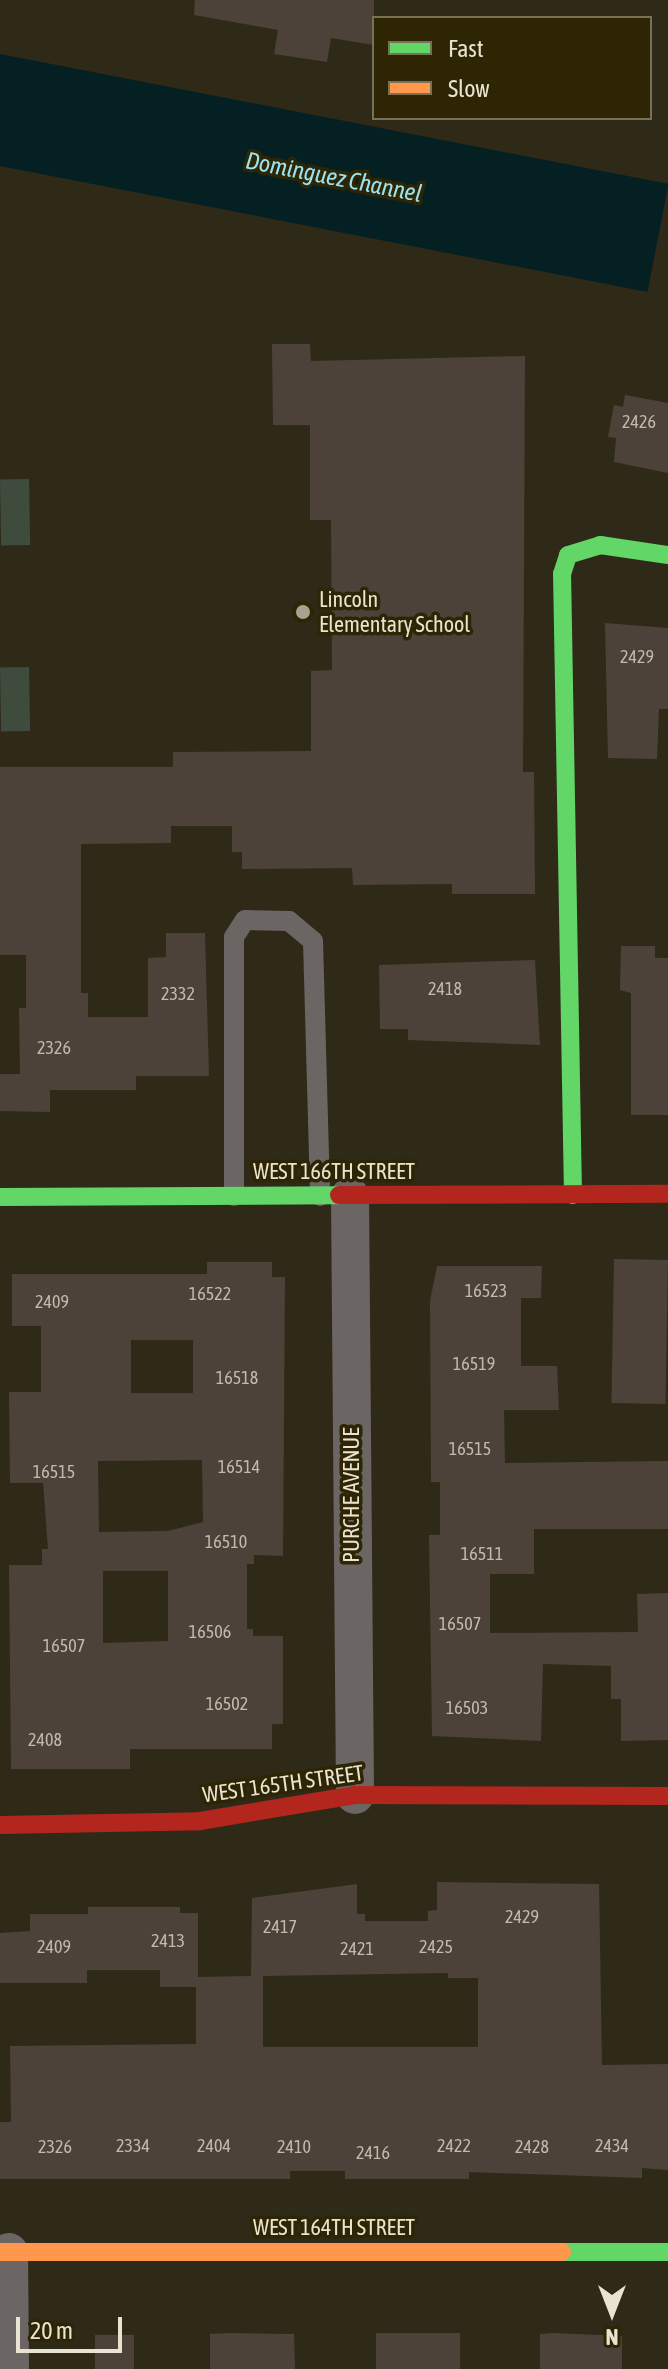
<!DOCTYPE html>
<style>
body{margin:0}
#map{position:relative;width:668px;height:2369px;overflow:hidden;background:#2f2a18;font-family:"Asap Condensed",sans-serif}
div>[style]{position:absolute}
[style*='--x']{left:calc(var(--x)*1px);top:calc(var(--y)*1px);width:calc(var(--w)*1px);rotate:calc(var(--a)*1deg)}
.green>*{inset:0;background:#3f4b3c;transform-origin:0 0}
.water>*{inset:0;background:#052023;transform-origin:0 0}
.building>*{inset:0;background:#4c423a;transform-origin:0 0}
.lane>*{height:20px;margin:-10px;padding:0 10px;transform-origin:10px;border-radius:10px;background:#6b6664}
.street>*{height:38px;margin:-19px;padding:0 19px;transform-origin:19px;border-radius:19px;background:#6b6664}
.fast>*{height:18px;margin:-9px;padding:0 9px;transform-origin:9px;border-radius:9px;background:#63d668}
.slow>*{height:18px;margin:-9px;padding:0 9px;transform-origin:9px;border-radius:9px;background:#ff974d}
.jam>*{height:18px;margin:-9px;padding:0 9px;transform-origin:9px;border-radius:9px;background:#b3261e}
.dots>*{width:22px;height:22px;translate:-50% -50%;box-sizing:border-box;border:4px solid #2e2504;border-radius:50%}
span{translate:-50% -50%;white-space:nowrap;text-align:center;line-height:1.15;-webkit-text-stroke:7px #2e2504;paint-order:stroke}
.number-label{font-size:18px;color:#c2bbab}
.number-label span{-webkit-text-stroke-width:0}
.poi-label{font-size:22px;color:#e9e3d1}
.left{translate:0 -50%;text-align:left}
.street-label{font-size:22px;color:#e9e3d1}
.water-label{font-size:24px;color:#98e3f2;font-style:italic}
.legend{position:absolute;left:372px;top:16px;width:280px;height:104px;box-sizing:border-box;background:#2e2504;border:2px solid #797156;margin:0;padding:10px 14px;list-style:none;font-size:24px;color:#e9e3d1}
.legend li{display:flex;align-items:center;gap:16px;height:40px}
.legend b{width:40px;border:2px solid #797156}
.north{position:absolute;left:572px;top:2273px;width:80px;height:80px;-webkit-text-stroke:6px #2e2504;paint-order:stroke;rotate:180deg;font-size:22px;font-weight:700;line-height:32px;text-align:center;color:#e9e3d1}
.north::after{content:'';display:block;margin:auto;width:28px;height:36px;background:#e9e3d1;clip-path:polygon(50% 0,100% 100%,50% 72%,0 100%)}
.scale{position:absolute;left:16px;top:2317px;width:106px;height:36px;box-sizing:border-box;border:4px solid #e9e3d1;border-top:0;padding-left:10px;font-size:24px;line-height:28px;white-space:nowrap;color:#e9e3d1;-webkit-text-stroke:6px #2e2504;paint-order:stroke}
</style>
<div id="map">
<div class="green">
<i style="left:29px;top:479px;width:66px;height:29px;rotate:89deg"></i>
<i style="left:29px;top:667px;width:64px;height:29px;rotate:89deg"></i>
</div>
<div class="water">
<i style="left:0;top:54px;width:681px;height:110px;rotate:11deg"></i>
</div>
<div class="building">
<i style="clip-path:polygon(195px 0,374px 0,374px 45px,331px 38px,327px 62px,274px 54px,278px 30px,194px 15px)"></i>
<i style="clip-path:polygon(272px 344px,310px 344px,311px 361px,525px 356px,523px 772px,534px 772px,535px 894px,452px 894px,452px 884px,353px 885px,352px 868px,242px 869px,242px 852px,232px 852px,232px 826px,171px 826px,171px 843px,81px 844px,81px 993px,88px 993px,88px 1017px,148px 1017px,148px 958px,166px 957px,166px 933px,205px 933px,209px 1076px,136px 1076px,136px 1090px,50px 1090px,50px 1112px,0 1111px,0 1074px,20px 1074px,19px 1008px,26px 1008px,26px 955px,0 955px,0 767px,173px 767px,173px 752px,311px 751px,311px 671px,332px 670px,331px 520px,310px 520px,310px 425px,273px 425px)"></i>
<i style="clip-path:polygon(625px 395px,668px 403px,668px 473px,614px 462px,616px 438px,608px 437px,614px 405px,623px 407px)"></i>
<i style="clip-path:polygon(605px 623px,668px 628px,668px 709px,659px 709px,657px 759px,608px 758px)"></i>
<i style="clip-path:polygon(621px 946px,655px 946px,655px 958px,668px 958px,668px 1115px,631px 1115px,631px 993px,620px 990px)"></i>
<i style="clip-path:polygon(535px 960px,540px 1045px,408px 1040px,408px 1029px,380px 1029px,379px 965px)"></i>
<i style="left:614px;top:1259px;width:54px;height:144px;rotate:1deg"></i>
<i style="clip-path:polygon(evenodd,207px 1262px,272px 1262px,272px 1277px,285px 1277px,283px 1556px,254px 1555px,254px 1564px,247px 1564px,247px 1629px,253px 1629px,253px 1636px,283px 1636px,283px 1724px,272px 1724px,272px 1749px,130px 1749px,130px 1769px,11px 1769px,9px 1565px,42px 1565px,42px 1549px,48px 1549px,43px 1483px,10px 1483px,9px 1392px,41px 1392px,41px 1326px,12px 1326px,12px 1274px,207px 1274px,207px 1262px,131px 1340px,193px 1340px,193px 1393px,131px 1393px,131px 1340px,207px 1262px,202px 1460px,203px 1522px,168px 1531px,99px 1532px,98px 1461px,202px 1460px,207px 1262px,103px 1571px,168px 1571px,168px 1641px,103px 1643px,103px 1571px)"></i>
<i style="clip-path:polygon(437px 1266px,542px 1266px,541px 1298px,521px 1298px,521px 1366px,557px 1366px,559px 1410px,504px 1410px,505px 1463px,668px 1461px,668px 1529px,534px 1529px,534px 1574px,490px 1574px,490px 1633px,638px 1632px,637px 1594px,668px 1593px,668px 1740px,621px 1741px,621px 1699px,611px 1699px,611px 1666px,543px 1664px,541px 1741px,432px 1736px,429px 1535px,440px 1535px,440px 1482px,431px 1482px,430px 1301px)"></i>
<i style="clip-path:polygon(evenodd,437px 1882px,599px 1884px,602px 2065px,668px 2064px,668px 2170px,642px 2168px,642px 2178px,469px 2172px,469px 2179px,345px 2179px,345px 2171px,290px 2171px,290px 2179px,0 2179px,0 2122px,11px 2122px,10px 2046px,196px 2044px,196px 1987px,160px 1987px,160px 1970px,87px 1970px,87px 1983px,0 1983px,0 1933px,30px 1931px,30px 1914px,88px 1914px,88px 1907px,180px 1907px,180px 1913px,198px 1913px,198px 1977px,251px 1976px,252px 1898px,357px 1884px,357px 1914px,365px 1914px,365px 1921px,428px 1921px,428px 1911px,437px 1910px,437px 1882px,448px 1973px,448px 1978px,478px 1978px,478px 2047px,263px 2047px,263px 1976px,448px 1973px)"></i>
<i style="clip-path:polygon(230px 2333px,294px 2334px,295px 2369px,210px 2369px,210px 2334px)"></i>
<i style="left:460px;top:2333px;width:36px;height:84px;rotate:90deg"></i>
<i style="clip-path:polygon(552px 2333px,622px 2336px,622px 2369px,540px 2369px,540px 2334px)"></i>
<i style="left:95px;top:2335px;width:39px;height:34px"></i>
</div>
<div class="lane">
<i style="--x:234;--y:1196;--w:259;--a:-90"></i>
<i style="--x:234;--y:937;--w:20;--a:-57"></i>
<i style="--x:245;--y:920;--w:44;--a:1.3"></i>
<i style="--x:289;--y:921;--w:31;--a:40"></i>
<i style="--x:313;--y:941;--w:255;--a:88.4"></i>
</div>
<div class="street">
<i style="--x:350;--y:1196;--w:599;--a:89.52"></i>
<i style="--x:9;--y:2252;--w:117;--a:89.5"></i>
</div>
<div class="fast">
<i style="--x:573;--y:1195;--w:621;--a:-91.01"></i>
<i style="--x:562;--y:574;--w:20;--a:-72"></i>
<i style="--x:568;--y:555;--w:34;--a:-17"></i>
<i style="--x:600;--y:545;--w:69;--a:8.4"></i>
<i style="--x:0;--y:1197;--w:339;--a:-0.3"></i>
<i style="--x:562;--y:2252;--w:106;--a:0"></i>
</div>
<div class="slow">
<i style="--x:0;--y:2252;--w:562;--a:0"></i>
</div>
<div class="jam">
<i style="--x:339;--y:1195;--w:329;--a:-0.2"></i>
<i style="--x:0;--y:1825;--w:200;--a:-1.1"></i>
<i style="--x:200;--y:1821;--w:157;--a:-9.5"></i>
<i style="--x:355;--y:1795;--w:313;--a:0.2"></i>
</div>
<div class="dots">
<i style="left:303px;top:612px;background:#a8a290"></i>
</div>
<div class="number-label">
<span style="left:639px;top:422px">2426</span>
<span style="left:637px;top:657px">2429</span>
<span style="left:445px;top:989px">2418</span>
<span style="left:178px;top:994px">2332</span>
<span style="left:54px;top:1048px">2326</span>
<span style="left:486px;top:1291px">16523</span>
<span style="left:210px;top:1294px">16522</span>
<span style="left:52px;top:1302px">2409</span>
<span style="left:474px;top:1364px">16519</span>
<span style="left:237px;top:1378px">16518</span>
<span style="left:470px;top:1449px">16515</span>
<span style="left:239px;top:1467px">16514</span>
<span style="left:54px;top:1472px">16515</span>
<span style="left:226px;top:1542px">16510</span>
<span style="left:482px;top:1554px">16511</span>
<span style="left:460px;top:1624px">16507</span>
<span style="left:210px;top:1632px">16506</span>
<span style="left:64px;top:1646px">16507</span>
<span style="left:227px;top:1704px">16502</span>
<span style="left:467px;top:1708px">16503</span>
<span style="left:45px;top:1740px">2408</span>
<span style="left:522px;top:1917px">2429</span>
<span style="left:280px;top:1927px">2417</span>
<span style="left:168px;top:1941px">2413</span>
<span style="left:54px;top:1947px">2409</span>
<span style="left:436px;top:1947px">2425</span>
<span style="left:357px;top:1949px">2421</span>
<span style="left:133px;top:2146px">2334</span>
<span style="left:214px;top:2146px">2404</span>
<span style="left:454px;top:2146px">2422</span>
<span style="left:612px;top:2146px">2434</span>
<span style="left:55px;top:2147px">2326</span>
<span style="left:294px;top:2147px">2410</span>
<span style="left:532px;top:2147px">2428</span>
<span style="left:373px;top:2153px">2416</span>
</div>
<div class="poi-label">
<span class="left" style="left:319px;top:612px">Lincoln<br>Elementary School</span>
</div>
<div class="street-label">
<span style="left:334px;top:1172px">WEST 166TH STREET</span>
<span style="left:352px;top:1495px;rotate:-90deg">PURCHE AVENUE</span>
<span style="left:283px;top:1784px;rotate:-8deg">WEST 165TH STREET</span>
<span style="left:334px;top:2228px">WEST 164TH STREET</span>
</div>
<div class="water-label">
<span style="left:334px;top:177px;rotate:11deg">Dominguez Channel</span>
</div>
<ul class="legend">
<li><b style="height:10px;background:#63d668"></b>Fast</li>
<li><b style="height:10px;background:#ff974d"></b>Slow</li>
</ul>
<div class="north">N</div>
<div class="scale">20 m</div>
</div>
